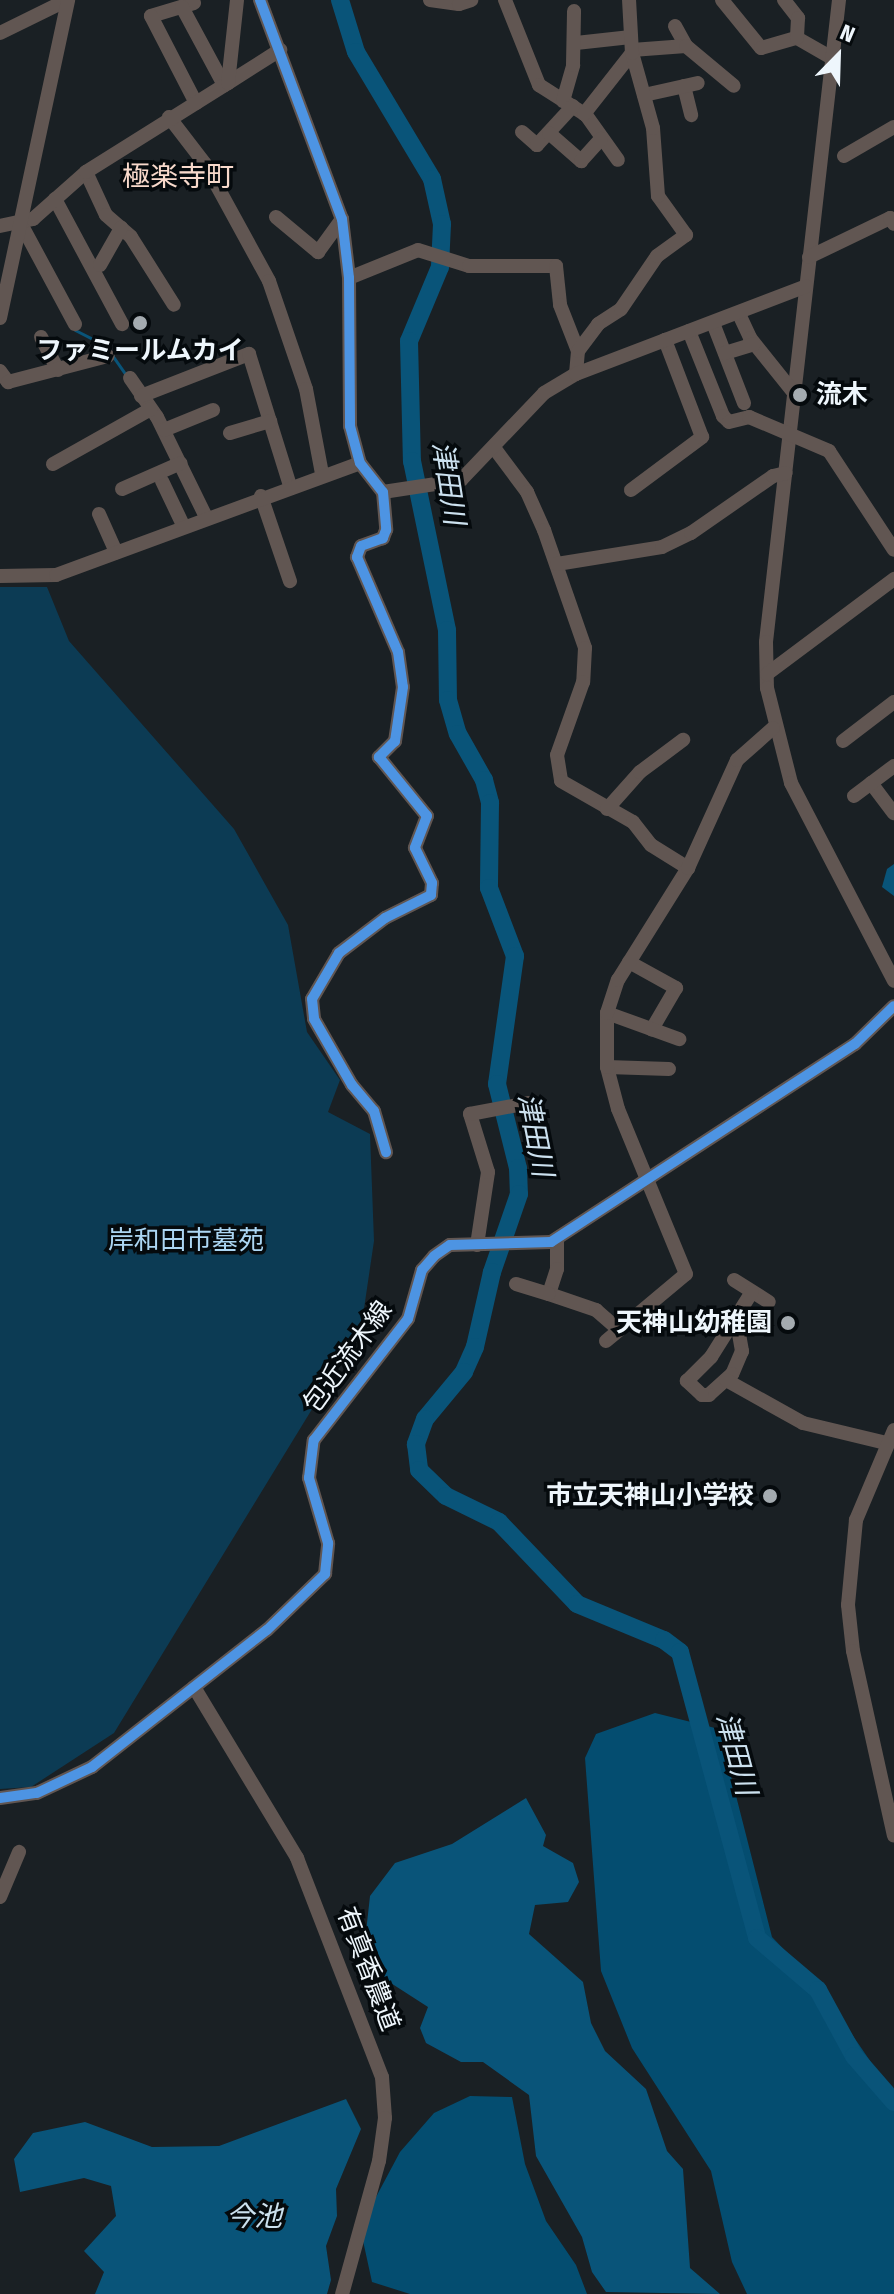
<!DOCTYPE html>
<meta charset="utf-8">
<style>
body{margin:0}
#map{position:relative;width:894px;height:2294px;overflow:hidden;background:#1a2024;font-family:"Fira Sans Condensed","Noto Sans JP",sans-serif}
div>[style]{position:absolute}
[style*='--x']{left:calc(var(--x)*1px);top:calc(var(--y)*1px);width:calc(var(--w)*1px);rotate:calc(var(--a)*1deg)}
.green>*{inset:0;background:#0c3b54}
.forest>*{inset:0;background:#044d70}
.water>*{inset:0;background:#095479}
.stream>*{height:3px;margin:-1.5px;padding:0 1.5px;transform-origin:1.5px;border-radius:1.5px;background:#095479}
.river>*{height:18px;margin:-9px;padding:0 9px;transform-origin:9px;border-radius:9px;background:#095479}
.minor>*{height:14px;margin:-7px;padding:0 7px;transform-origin:7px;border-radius:7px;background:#615652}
.cycleway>*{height:10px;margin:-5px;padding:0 5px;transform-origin:5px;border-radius:5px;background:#4d94e3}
.dots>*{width:22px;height:22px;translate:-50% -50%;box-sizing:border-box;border:4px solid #050a0d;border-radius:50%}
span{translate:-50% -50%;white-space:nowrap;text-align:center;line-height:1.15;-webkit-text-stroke:7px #050a0d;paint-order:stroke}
.poi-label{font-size:26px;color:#eef6fc;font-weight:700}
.left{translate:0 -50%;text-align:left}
.right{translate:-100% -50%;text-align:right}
.park-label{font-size:26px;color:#acd6f3}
.street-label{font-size:26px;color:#eef6fc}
.neighbourhood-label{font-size:28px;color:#f8d9cb}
.water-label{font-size:28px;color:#cce1ef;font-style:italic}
.north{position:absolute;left:798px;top:16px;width:80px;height:80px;-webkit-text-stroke:6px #050a0d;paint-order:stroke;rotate:23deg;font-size:22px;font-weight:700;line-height:32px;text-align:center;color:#eef6fc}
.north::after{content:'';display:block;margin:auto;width:28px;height:36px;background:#eef6fc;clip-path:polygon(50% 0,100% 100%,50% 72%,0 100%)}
</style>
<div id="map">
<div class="green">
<i style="clip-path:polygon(0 587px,47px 587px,69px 641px,234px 829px,288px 925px,307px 1032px,340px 1080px,328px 1112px,370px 1134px,374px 1241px,361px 1329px,114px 1733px,31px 1787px,0 1789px)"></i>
</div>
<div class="forest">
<i style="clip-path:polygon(655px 1713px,719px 1729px,772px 1937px,819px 1986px,894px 2096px,894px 2294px,747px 2294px,732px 2262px,711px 2171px,632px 2048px,601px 1971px,585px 1758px,596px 1734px)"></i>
<i style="clip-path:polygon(470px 2096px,512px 2097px,525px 2164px,546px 2221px,576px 2265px,587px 2294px,410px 2294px,372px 2282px,360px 2227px,400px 2152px,434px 2113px)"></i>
</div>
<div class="water">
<i style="clip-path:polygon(894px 864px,894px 896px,882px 887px,887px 869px)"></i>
<i style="clip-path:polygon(526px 1798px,546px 1835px,543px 1846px,573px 1863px,579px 1882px,568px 1902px,535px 1905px,529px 1934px,583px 1982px,591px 2023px,605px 2051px,646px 2089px,667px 2151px,683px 2169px,690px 2268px,720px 2294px,606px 2292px,592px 2272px,582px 2237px,536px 2156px,529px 2095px,483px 2062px,461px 2062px,426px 2043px,420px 2028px,428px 2007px,369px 1969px,365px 1941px,370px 1896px,395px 1863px,452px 1844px)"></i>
<i style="clip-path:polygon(346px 2099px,361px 2129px,336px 2189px,337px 2216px,326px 2246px,331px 2280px,327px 2294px,95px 2294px,104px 2272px,84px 2251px,116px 2216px,111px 2186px,84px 2178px,20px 2192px,14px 2159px,33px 2133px,85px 2122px,152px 2147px,219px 2146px)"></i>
</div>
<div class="stream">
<i style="--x:75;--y:330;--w:34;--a:27"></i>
<i style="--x:105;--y:345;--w:37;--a:55"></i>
</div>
<div class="river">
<i style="--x:340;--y:0;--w:54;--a:72.9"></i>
<i style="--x:356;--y:52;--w:148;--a:59.1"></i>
<i style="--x:432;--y:179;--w:46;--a:77.5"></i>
<i style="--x:442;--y:224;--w:43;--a:92.7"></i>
<i style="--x:440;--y:267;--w:80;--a:112.7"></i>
<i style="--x:409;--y:341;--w:120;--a:88.6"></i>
<i style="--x:412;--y:461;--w:173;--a:78.3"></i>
<i style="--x:447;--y:630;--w:70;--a:89.2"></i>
<i style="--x:448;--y:700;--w:35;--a:74"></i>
<i style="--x:458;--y:734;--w:53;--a:60.5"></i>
<i style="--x:484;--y:780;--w:24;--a:75"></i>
<i style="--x:490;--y:803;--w:85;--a:90.7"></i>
<i style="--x:489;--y:888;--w:73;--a:69.1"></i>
<i style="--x:515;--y:956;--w:129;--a:98"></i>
<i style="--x:497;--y:1084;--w:87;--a:76"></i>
<i style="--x:518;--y:1168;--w:26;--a:88"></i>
<i style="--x:519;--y:1194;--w:83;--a:109.1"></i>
<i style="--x:492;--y:1272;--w:77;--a:102.8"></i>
<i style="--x:475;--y:1347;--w:27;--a:114"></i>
<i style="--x:464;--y:1372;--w:61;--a:129.7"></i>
<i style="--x:425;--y:1419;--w:27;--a:110"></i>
<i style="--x:416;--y:1444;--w:26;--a:83"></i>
<i style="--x:419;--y:1470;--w:37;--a:44"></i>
<i style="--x:446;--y:1496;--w:59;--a:26.1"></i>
<i style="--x:499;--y:1522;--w:113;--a:46.4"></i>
<i style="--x:577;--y:1604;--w:94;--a:22.5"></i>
<i style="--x:664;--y:1640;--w:20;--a:37"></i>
<i style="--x:680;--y:1652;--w:296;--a:74.9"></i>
<i style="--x:757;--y:1938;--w:80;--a:40.4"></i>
<i style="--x:818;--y:1990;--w:75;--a:61.4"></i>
<i style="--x:854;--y:2056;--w:61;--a:49"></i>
</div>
<div class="minor">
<i style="--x:260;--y:0;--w:234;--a:69.5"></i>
<i style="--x:342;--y:219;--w:59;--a:83.2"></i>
<i style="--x:349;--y:278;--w:148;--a:89.6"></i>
<i style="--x:350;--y:426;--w:38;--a:75"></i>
<i style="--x:360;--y:463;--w:37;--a:52"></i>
<i style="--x:383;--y:492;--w:38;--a:85"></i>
<i style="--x:386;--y:530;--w:9;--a:111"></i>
<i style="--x:383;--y:538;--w:23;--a:160"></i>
<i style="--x:361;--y:546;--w:12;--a:110"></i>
<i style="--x:357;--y:557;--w:103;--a:66.7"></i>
<i style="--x:398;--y:652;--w:35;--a:82"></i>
<i style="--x:403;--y:687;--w:55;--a:98.4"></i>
<i style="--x:395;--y:741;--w:23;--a:135"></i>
<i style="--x:379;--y:757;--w:76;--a:50.9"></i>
<i style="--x:427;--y:816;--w:34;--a:111"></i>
<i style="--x:415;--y:848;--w:39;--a:64"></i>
<i style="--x:432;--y:883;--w:12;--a:95"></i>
<i style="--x:431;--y:895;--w:51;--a:153.4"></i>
<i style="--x:385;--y:918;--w:58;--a:142.7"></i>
<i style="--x:339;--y:953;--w:53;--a:120.4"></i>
<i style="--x:312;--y:999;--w:20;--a:84"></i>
<i style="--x:314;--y:1019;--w:76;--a:60.1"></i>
<i style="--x:352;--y:1085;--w:34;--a:50"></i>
<i style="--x:374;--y:1111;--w:43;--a:73.7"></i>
<i style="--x:430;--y:0;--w:29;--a:8"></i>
<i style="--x:459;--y:4;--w:13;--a:-18"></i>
<i style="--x:505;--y:0;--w:92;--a:68.2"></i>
<i style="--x:539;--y:85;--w:56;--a:32.6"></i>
<i style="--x:586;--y:115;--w:55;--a:54.6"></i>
<i style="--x:722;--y:0;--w:62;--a:50.9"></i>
<i style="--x:761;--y:48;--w:37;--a:-16"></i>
<i style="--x:797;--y:38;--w:40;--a:29.7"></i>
<i style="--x:784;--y:0;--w:23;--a:52"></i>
<i style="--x:798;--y:18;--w:20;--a:93"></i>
<i style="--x:839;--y:0;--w:646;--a:96.49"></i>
<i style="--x:766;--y:642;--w:46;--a:88.8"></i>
<i style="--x:767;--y:688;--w:98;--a:75.8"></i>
<i style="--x:791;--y:783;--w:223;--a:62.5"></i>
<i style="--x:194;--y:3;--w:45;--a:163.2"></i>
<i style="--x:151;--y:16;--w:98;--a:62.7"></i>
<i style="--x:182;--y:7;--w:89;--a:61.7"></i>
<i style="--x:675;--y:26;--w:23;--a:61"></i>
<i style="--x:0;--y:33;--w:75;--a:-26.2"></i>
<i style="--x:576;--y:43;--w:55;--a:-6.2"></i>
<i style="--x:632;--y:50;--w:54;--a:-4.2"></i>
<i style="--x:686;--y:46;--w:62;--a:39.8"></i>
<i style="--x:228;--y:83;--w:62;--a:-32.4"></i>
<i style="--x:684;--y:86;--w:30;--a:76"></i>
<i style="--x:644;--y:95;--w:55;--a:-12.5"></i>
<i style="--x:563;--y:101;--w:37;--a:-74"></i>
<i style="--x:573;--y:65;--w:54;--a:-88.9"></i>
<i style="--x:584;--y:114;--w:78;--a:-51.8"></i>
<i style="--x:169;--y:117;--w:59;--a:52.5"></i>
<i style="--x:205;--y:164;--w:133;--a:61.3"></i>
<i style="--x:269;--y:281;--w:114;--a:71.1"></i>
<i style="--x:306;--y:389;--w:86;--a:79.3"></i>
<i style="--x:522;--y:132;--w:20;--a:41"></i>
<i style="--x:537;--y:145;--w:53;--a:-47.3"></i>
<i style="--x:549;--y:133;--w:43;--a:41.2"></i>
<i style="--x:581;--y:161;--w:30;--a:-48"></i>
<i style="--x:844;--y:156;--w:58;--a:-30.1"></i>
<i style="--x:86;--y:172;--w:47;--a:65.1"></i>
<i style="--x:106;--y:215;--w:33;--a:41"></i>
<i style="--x:131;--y:237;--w:80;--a:57.7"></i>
<i style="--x:55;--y:199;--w:142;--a:61.8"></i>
<i style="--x:276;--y:217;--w:55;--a:39.8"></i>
<i style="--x:318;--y:252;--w:41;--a:-54"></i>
<i style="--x:20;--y:222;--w:116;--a:61.7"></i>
<i style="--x:0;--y:226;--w:34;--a:-12"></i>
<i style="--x:33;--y:219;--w:71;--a:-41.6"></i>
<i style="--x:86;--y:172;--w:168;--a:-32.1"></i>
<i style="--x:228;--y:83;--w:83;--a:-83.8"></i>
<i style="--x:809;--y:257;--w:90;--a:-25.7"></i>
<i style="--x:890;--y:218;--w:7;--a:56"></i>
<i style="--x:100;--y:265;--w:43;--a:-60.4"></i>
<i style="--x:349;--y:278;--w:74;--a:-22.1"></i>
<i style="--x:418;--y:250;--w:53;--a:17.4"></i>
<i style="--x:469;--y:266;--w:87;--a:0"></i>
<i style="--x:556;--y:266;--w:39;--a:84"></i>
<i style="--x:560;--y:305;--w:49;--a:68.6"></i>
<i style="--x:578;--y:351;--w:23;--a:95"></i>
<i style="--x:739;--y:314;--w:26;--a:65"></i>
<i style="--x:750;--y:338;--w:70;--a:51.3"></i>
<i style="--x:0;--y:318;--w:325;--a:-77.9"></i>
<i style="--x:713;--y:323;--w:86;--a:68.8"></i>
<i style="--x:689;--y:331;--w:92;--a:68.2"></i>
<i style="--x:723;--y:416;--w:8;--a:45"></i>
<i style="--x:729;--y:422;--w:21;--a:-14"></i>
<i style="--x:749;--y:417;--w:87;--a:23"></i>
<i style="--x:829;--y:451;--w:118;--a:56.7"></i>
<i style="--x:41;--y:337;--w:37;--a:63"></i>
<i style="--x:578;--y:351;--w:34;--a:-53"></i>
<i style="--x:598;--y:324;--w:27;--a:-33"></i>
<i style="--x:621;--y:309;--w:64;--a:-55.8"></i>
<i style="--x:657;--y:256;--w:36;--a:-36"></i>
<i style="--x:686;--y:235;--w:48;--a:-125.7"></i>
<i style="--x:658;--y:196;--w:68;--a:-94.2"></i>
<i style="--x:653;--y:128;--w:78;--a:-105.6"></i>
<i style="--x:632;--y:53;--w:53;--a:-93.2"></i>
<i style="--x:725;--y:353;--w:30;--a:-17"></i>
<i style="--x:0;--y:371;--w:14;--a:54"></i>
<i style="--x:8;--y:382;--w:103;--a:-14.6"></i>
<i style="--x:130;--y:378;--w:47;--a:55.3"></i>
<i style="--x:157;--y:417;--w:111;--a:63.9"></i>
<i style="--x:141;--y:396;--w:116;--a:-21.3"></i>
<i style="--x:249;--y:354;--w:138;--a:72.7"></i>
<i style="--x:164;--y:430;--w:53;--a:-22.2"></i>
<i style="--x:230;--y:433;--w:42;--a:-16.7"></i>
<i style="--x:495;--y:449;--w:54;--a:53.3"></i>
<i style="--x:527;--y:492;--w:42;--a:65.9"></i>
<i style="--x:544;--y:530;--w:125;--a:70.8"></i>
<i style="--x:585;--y:648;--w:34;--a:93"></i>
<i style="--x:583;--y:682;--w:77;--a:109.6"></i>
<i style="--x:557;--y:755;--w:26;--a:81"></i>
<i style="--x:561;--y:781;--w:83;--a:29.7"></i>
<i style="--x:633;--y:822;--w:29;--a:52"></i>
<i style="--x:651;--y:845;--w:44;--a:31.9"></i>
<i style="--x:53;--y:464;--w:112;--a:-29.3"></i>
<i style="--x:162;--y:481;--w:49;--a:64.5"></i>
<i style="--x:122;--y:489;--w:64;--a:-23.8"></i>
<i style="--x:631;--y:490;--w:89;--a:-36.7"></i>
<i style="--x:702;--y:437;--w:104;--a:-110.9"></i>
<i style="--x:383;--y:492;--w:79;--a:-8.7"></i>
<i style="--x:461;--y:480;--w:120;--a:-46.3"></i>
<i style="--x:544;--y:393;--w:37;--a:-31"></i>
<i style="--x:576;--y:374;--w:246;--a:-20.9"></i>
<i style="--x:261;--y:496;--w:90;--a:71.2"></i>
<i style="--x:99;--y:514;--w:42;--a:65.9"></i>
<i style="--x:557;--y:564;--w:106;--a:-9.2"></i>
<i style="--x:662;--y:547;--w:32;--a:-26"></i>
<i style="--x:691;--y:533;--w:100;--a:-34.8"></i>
<i style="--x:773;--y:476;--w:13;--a:-13"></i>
<i style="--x:0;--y:576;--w:56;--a:-1"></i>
<i style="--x:56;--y:575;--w:324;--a:-20.2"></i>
<i style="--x:767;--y:674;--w:159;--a:-36.8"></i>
<i style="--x:843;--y:741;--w:64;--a:-37.4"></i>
<i style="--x:871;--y:783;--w:38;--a:53"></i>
<i style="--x:854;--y:796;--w:50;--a:-36.9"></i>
<i style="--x:607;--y:809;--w:50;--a:-48.3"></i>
<i style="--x:640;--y:772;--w:54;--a:-36.7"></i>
<i style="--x:629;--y:962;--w:54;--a:29"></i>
<i style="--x:676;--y:988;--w:48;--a:120.3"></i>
<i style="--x:607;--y:1013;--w:77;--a:19.9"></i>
<i style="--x:607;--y:1067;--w:62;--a:1.8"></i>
<i style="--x:557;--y:1239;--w:30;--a:90"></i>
<i style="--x:557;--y:1269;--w:26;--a:108"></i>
<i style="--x:549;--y:1294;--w:50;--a:18.8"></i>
<i style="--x:596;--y:1310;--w:30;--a:41"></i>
<i style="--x:619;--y:1330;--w:87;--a:-39.9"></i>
<i style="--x:686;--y:1274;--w:178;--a:-112.4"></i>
<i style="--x:618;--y:1109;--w:43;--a:-104.7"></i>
<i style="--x:607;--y:1067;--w:54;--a:-90"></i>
<i style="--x:607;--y:1013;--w:35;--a:-72"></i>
<i style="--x:618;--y:980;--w:132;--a:-58"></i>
<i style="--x:688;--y:868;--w:119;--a:-65.6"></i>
<i style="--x:737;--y:760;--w:48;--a:-41.6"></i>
<i style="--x:477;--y:1245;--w:74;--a:-81.4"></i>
<i style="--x:488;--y:1172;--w:61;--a:-107.2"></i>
<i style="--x:470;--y:1114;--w:59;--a:-10.7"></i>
<i style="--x:734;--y:1280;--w:41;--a:32.2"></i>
<i style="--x:516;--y:1284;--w:34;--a:17"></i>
<i style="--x:736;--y:1317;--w:35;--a:80"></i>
<i style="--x:742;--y:1351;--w:25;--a:113"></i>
<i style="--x:732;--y:1374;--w:31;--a:138"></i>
<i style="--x:709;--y:1395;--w:7;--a:180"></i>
<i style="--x:702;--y:1395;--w:21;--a:-137"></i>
<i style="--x:687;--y:1381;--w:34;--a:-45"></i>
<i style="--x:711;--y:1357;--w:77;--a:-57.8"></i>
<i style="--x:606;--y:1341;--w:17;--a:-40"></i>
<i style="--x:726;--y:1380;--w:88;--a:29.2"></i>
<i style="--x:803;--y:1423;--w:85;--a:13.5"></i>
<i style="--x:894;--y:1430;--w:98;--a:112.9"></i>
<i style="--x:856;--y:1520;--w:85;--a:95.4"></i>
<i style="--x:848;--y:1605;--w:46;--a:83.8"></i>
<i style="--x:853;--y:1651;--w:189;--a:77.5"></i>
<i style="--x:194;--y:1687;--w:200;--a:58.9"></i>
<i style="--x:297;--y:1858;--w:235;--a:68.8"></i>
<i style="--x:382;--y:2077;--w:41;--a:85.8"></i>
<i style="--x:385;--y:2118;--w:43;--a:97.9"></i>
<i style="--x:379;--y:2161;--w:138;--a:105.5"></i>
<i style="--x:0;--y:1798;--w:37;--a:-8"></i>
<i style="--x:37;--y:1793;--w:61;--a:-25.3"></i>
<i style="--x:92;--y:1767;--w:222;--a:-38.1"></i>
<i style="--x:267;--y:1630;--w:81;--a:-44"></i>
<i style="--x:325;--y:1574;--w:31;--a:-84"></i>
<i style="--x:328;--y:1543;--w:68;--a:-106.3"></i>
<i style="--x:309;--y:1478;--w:38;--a:-83"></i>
<i style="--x:314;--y:1440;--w:153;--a:-52.2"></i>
<i style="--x:408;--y:1319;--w:51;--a:-74.1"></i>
<i style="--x:422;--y:1270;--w:18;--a:-49"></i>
<i style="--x:434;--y:1256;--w:19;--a:-35"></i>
<i style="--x:450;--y:1245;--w:101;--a:-1.7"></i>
<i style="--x:551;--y:1242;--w:363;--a:-33.1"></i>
<i style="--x:855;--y:1044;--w:54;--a:-44.3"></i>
<i style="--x:0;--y:1897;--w:49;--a:-67.1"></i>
</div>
<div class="cycleway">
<i style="--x:260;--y:0;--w:234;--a:69.5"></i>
<i style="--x:342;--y:219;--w:59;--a:83.2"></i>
<i style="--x:349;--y:278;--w:148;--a:89.6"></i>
<i style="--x:350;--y:426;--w:38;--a:75"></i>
<i style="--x:360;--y:463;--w:37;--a:52"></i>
<i style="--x:383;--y:492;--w:38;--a:85"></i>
<i style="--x:386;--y:530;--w:9;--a:111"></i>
<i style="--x:383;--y:538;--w:23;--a:160"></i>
<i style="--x:361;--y:546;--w:12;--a:110"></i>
<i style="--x:357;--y:557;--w:103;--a:66.7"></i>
<i style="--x:398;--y:652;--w:35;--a:82"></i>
<i style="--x:403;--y:687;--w:55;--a:98.4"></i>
<i style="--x:395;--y:741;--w:23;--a:135"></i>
<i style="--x:379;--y:757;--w:76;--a:50.9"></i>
<i style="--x:427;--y:816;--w:34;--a:111"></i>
<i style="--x:415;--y:848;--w:39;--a:64"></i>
<i style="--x:432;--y:883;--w:12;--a:95"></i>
<i style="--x:431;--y:895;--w:51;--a:153.4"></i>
<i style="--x:385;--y:918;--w:58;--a:142.7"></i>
<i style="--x:339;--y:953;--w:53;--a:120.4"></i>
<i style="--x:312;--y:999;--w:20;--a:84"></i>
<i style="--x:314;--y:1019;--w:76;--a:60.1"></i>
<i style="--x:352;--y:1085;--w:34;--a:50"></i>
<i style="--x:374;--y:1111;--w:43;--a:73.7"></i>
<i style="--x:0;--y:1798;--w:37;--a:-8"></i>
<i style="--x:37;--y:1793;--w:61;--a:-25.3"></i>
<i style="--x:92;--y:1767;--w:222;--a:-38.1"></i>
<i style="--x:267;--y:1630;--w:81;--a:-44"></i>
<i style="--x:325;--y:1574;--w:31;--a:-84"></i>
<i style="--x:328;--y:1543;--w:68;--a:-106.3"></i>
<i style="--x:309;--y:1478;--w:38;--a:-83"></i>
<i style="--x:314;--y:1440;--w:153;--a:-52.2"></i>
<i style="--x:408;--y:1319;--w:51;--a:-74.1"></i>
<i style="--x:422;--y:1270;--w:18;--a:-49"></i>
<i style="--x:434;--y:1256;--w:19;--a:-35"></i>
<i style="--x:450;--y:1245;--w:101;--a:-1.7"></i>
<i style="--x:551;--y:1242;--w:363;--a:-33.1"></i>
<i style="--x:855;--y:1044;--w:54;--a:-44.3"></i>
</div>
<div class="dots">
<i style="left:140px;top:323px;background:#a4abb0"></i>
<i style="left:800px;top:395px;background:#a4abb0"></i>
<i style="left:788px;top:1323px;background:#a4abb0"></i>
<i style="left:770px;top:1496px;background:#a4abb0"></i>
</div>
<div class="poi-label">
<span style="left:140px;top:351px">ファミールムカイ</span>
<span class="left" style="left:816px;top:395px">流木</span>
<span class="right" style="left:772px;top:1323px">天神山幼稚園</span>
<span class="right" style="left:754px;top:1496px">市立天神山小学校</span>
</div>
<div class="park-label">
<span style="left:186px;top:1241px">岸和田市墓苑</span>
</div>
<div class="street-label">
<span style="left:348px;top:1357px;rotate:-54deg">包近流木線</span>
<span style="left:368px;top:1969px;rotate:69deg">有真香農道</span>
</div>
<div class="neighbourhood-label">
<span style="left:178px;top:177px">極楽寺町</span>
</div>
<div class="water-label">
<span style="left:448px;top:483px;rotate:81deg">津田川</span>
<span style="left:535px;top:1135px;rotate:79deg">津田川</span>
<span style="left:736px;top:1754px;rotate:75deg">津田川</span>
<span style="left:254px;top:2217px">今池</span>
</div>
<div class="north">N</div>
</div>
